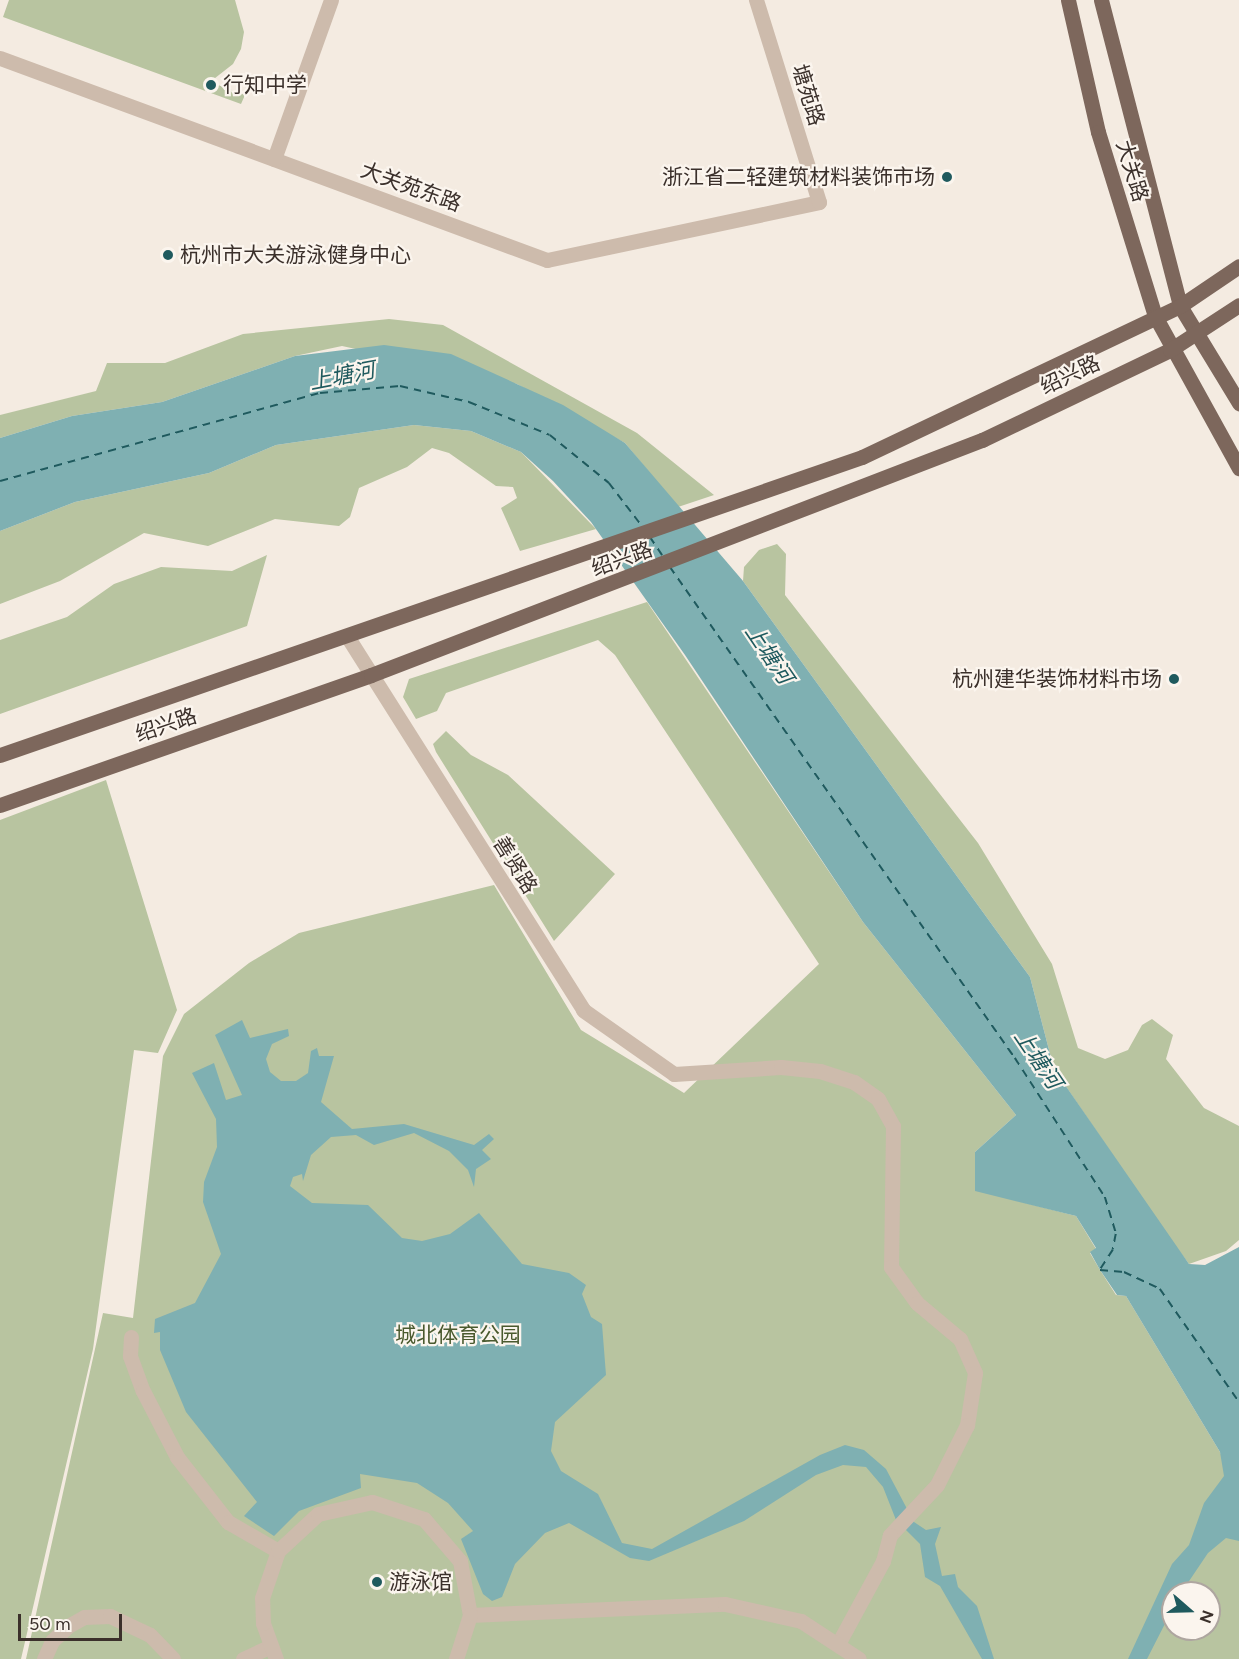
<!DOCTYPE html>
<meta charset="utf-8">
<style>
body{margin:0}
#map{position:relative;width:1239px;height:1659px;overflow:hidden;background:#f4ebe1;font-family:Figtree,"Noto Sans SC",sans-serif}
div>[style]{position:absolute}
[style*='--x']{left:calc(var(--x)*1px);top:calc(var(--y)*1px);width:calc(var(--w)*1px);rotate:calc(var(--a)*1deg)}
.green>*{inset:0;background:#b8c4a0}
.water>*{inset:0;background:#7fb0b2}
.ferry>*{height:1.5px;margin-top:-0.75px;transform-origin:0;background:repeating-linear-gradient(90deg,#1f5a5e 0 8px,transparent 0 14px)}
.street>*{height:15px;margin:-7.5px;padding:0 7.5px;transform-origin:7.5px;border-radius:7.5px;background:#cdbbac}
.primary>*{height:15px;margin:-7.5px;padding:0 7.5px;transform-origin:7.5px;border-radius:7.5px;background:#7d675c}
.dots>*{width:16px;height:16px;translate:-50% -50%;box-sizing:border-box;border:3px solid #fbf5ee;border-radius:50%}
span{translate:-50% -50%;white-space:nowrap;text-align:center;line-height:1.15;-webkit-text-stroke:4.5px #fbf5ee;paint-order:stroke}
.poi-label{font-size:21px;color:#3b302b}
.left{translate:0 -50%;text-align:left}
.right{translate:-100% -50%;text-align:right}
.street-label{font-size:21px;color:#3b302b}
.park-label{font-size:21px;color:#4a5a2e}
.water-label{font-size:22px;color:#1f5a5e;font-style:italic}
.north{position:absolute;left:1161px;top:1581px;width:60px;height:60px;box-sizing:border-box;background:#fbf5ee;border:2px solid #aea6a0;border-radius:50%;rotate:110deg;font-size:16px;font-weight:700;line-height:24px;text-align:center;color:#3b302b}
.north::after{content:'';display:block;margin:auto;width:21px;height:27px;background:#1f5a5e;clip-path:polygon(50% 0,100% 100%,50% 72%,0 100%)}
.scale{position:absolute;left:18px;top:1614px;width:104px;height:27px;box-sizing:border-box;border:3px solid #3b302b;border-top:0;padding-left:8px;font-size:18px;line-height:21px;white-space:nowrap;color:#3b302b;-webkit-text-stroke:4px #fbf5ee;paint-order:stroke}
</style>
<div id="map">
<div class="green">
<i style="clip-path:polygon(9px 0,235px 0,244px 32px,241px 49px,233px 64px,210px 82px,245px 95px,241px 104px,3px 17px)"></i>
<i style="clip-path:polygon(389px 319px,443px 325px,637px 433px,714px 495px,678px 507px,625px 443px,517px 384px,342px 346px,295px 356px,162px 402px,72px 416px,0 438px,0 415px,96px 391px,107px 363px,165px 363px,243px 334px)"></i>
<i style="clip-path:polygon(414px 425px,471px 431px,521px 452px,596px 529px,520px 551px,501px 508px,517px 498px,513px 487px,496px 486px,449px 453px,432px 448px,407px 467px,359px 488px,350px 517px,339px 526px,275px 519px,208px 546px,144px 533px,60px 581px,0 604px,0 531px,75px 502px,209px 473px,276px 445px)"></i>
<i style="clip-path:polygon(777px 544px,786px 554px,785px 595px,978px 843px,1052px 964px,1078px 1048px,1105px 1059px,1128px 1050px,1142px 1025px,1152px 1019px,1173px 1035px,1166px 1059px,1204px 1108px,1239px 1126px,1239px 1240px,1226px 1251px,1189px 1264px,1168px 1236px,1054px 1069px,1030px 977px,743px 581px,744px 567px,759px 550px)"></i>
<i style="clip-path:polygon(267px 555px,247px 626px,0 714px,0 640px,67px 617px,114px 584px,161px 567px,232px 571px)"></i>
<i style="clip-path:polygon(evenodd,647px 602px,863px 922px,1016px 1115px,975px 1152px,975px 1190px,1076px 1216px,1096px 1249px,1090px 1253px,1100px 1270px,1116px 1295px,1126px 1296px,1220px 1452px,1239px 1496px,1239px 1659px,26px 1659px,103px 1313px,133px 1318px,163px 1056px,184px 1014px,249px 963px,299px 933px,494px 885px,581px 1030px,684px 1093px,819px 964px,615px 655px,598px 640px,446px 693px,437px 711px,416px 719px,403px 697px,409px 679px,647px 602px,1173px 1593px,1209px 1593px,1209px 1629px,1173px 1629px,1173px 1593px)"></i>
<i style="clip-path:polygon(446px 731px,471px 755px,508px 775px,615px 874px,554px 941px,436px 752px,433px 744px)"></i>
<i style="clip-path:polygon(106px 780px,177px 1010px,158px 1053px,134px 1050px,93px 1349px,21px 1659px,0 1659px,0 820px)"></i>
</div>
<div class="water">
<i style="clip-path:polygon(384px 345px,451px 354px,563px 405px,625px 443px,743px 581px,1030px 977px,1054px 1069px,1189px 1264px,1205px 1265px,1239px 1247px,1239px 1541px,1226px 1538px,1208px 1553px,1181px 1593px,1173px 1593px,1173px 1608px,1147px 1659px,1128px 1659px,1172px 1564px,1189px 1545px,1204px 1503px,1224px 1476px,1220px 1452px,1126px 1296px,1117px 1295px,1100px 1270px,1090px 1252px,1096px 1248px,1076px 1216px,975px 1191px,975px 1152px,1016px 1115px,863px 922px,685px 655px,591px 522px,553px 481px,521px 452px,471px 431px,414px 425px,276px 445px,209px 473px,75px 502px,0 531px,0 438px,72px 416px,162px 402px,295px 356px)"></i>
<i style="clip-path:polygon(242px 1020px,250px 1038px,288px 1029px,289px 1036px,272px 1044px,266px 1059px,270px 1072px,281px 1081px,296px 1081px,308px 1073px,311px 1051px,317px 1048px,319px 1056px,334px 1056px,321px 1102px,352px 1129px,404px 1124px,474px 1145px,489px 1134px,494px 1139px,482px 1150px,491px 1159px,476px 1169px,474px 1187px,468px 1170px,449px 1151px,414px 1133px,374px 1145px,356px 1135px,331px 1137px,311px 1155px,303px 1181px,302px 1174px,293px 1177px,290px 1186px,312px 1203px,368px 1205px,402px 1238px,422px 1241px,450px 1234px,479px 1213px,522px 1264px,569px 1273px,586px 1285px,582px 1294px,591px 1317px,602px 1324px,606px 1375px,555px 1422px,551px 1451px,561px 1471px,598px 1494px,622px 1543px,652px 1549px,820px 1455px,845px 1445px,864px 1450px,886px 1469px,914px 1522px,926px 1530px,941px 1527px,935px 1544px,942px 1576px,955px 1574px,958px 1587px,977px 1606px,994px 1659px,982px 1659px,940px 1586px,925px 1577px,920px 1544px,896px 1520px,883px 1487px,866px 1467px,843px 1465px,816px 1475px,744px 1521px,649px 1561px,630px 1558px,569px 1523px,545px 1533px,515px 1564px,502px 1597px,492px 1601px,483px 1594px,461px 1539px,473px 1531px,448px 1503px,417px 1483px,360px 1474px,361px 1488px,299px 1511px,274px 1536px,244px 1516px,257px 1502px,186px 1412px,160px 1350px,160px 1332px,154px 1333px,155px 1319px,195px 1303px,221px 1254px,203px 1202px,204px 1182px,217px 1147px,216px 1119px,192px 1073px,214px 1063px,226px 1100px,242px 1095px,215px 1035px)"></i>
</div>
<div class="ferry">
<i style="--x:0;--y:481;--w:332;--a:-15.4"></i>
<i style="--x:320;--y:393;--w:80;--a:-5"></i>
<i style="--x:400;--y:386;--w:71;--a:13.1"></i>
<i style="--x:469;--y:402;--w:87;--a:22.2"></i>
<i style="--x:550;--y:435;--w:76;--a:39.1"></i>
<i style="--x:609;--y:483;--w:54;--a:52.5"></i>
<i style="--x:650;--y:537;--w:22;--a:56"></i>
<i style="--x:670;--y:567;--w:600;--a:54.91"></i>
<i style="--x:1015;--y:1058;--w:166;--a:57.1"></i>
<i style="--x:1105;--y:1197;--w:39;--a:73"></i>
<i style="--x:1116;--y:1234;--w:16;--a:101"></i>
<i style="--x:1113;--y:1250;--w:24;--a:123"></i>
<i style="--x:1100;--y:1270;--w:24;--a:5"></i>
<i style="--x:1124;--y:1272;--w:40;--a:25"></i>
<i style="--x:1160;--y:1289;--w:138;--a:55"></i>
</div>
<div class="street">
<i style="--x:0;--y:58;--w:583;--a:20.27"></i>
<i style="--x:547;--y:260;--w:278;--a:-12"></i>
<i style="--x:819;--y:202;--w:212;--a:-107.3"></i>
<i style="--x:274;--y:159;--w:169;--a:-70.3"></i>
<i style="--x:347;--y:636;--w:442;--a:57.7"></i>
<i style="--x:583;--y:1010;--w:111;--a:35.1"></i>
<i style="--x:674;--y:1074;--w:107;--a:-3.7"></i>
<i style="--x:781;--y:1067;--w:39;--a:6"></i>
<i style="--x:820;--y:1071;--w:36;--a:18"></i>
<i style="--x:854;--y:1082;--w:29;--a:35"></i>
<i style="--x:878;--y:1099;--w:31;--a:61"></i>
<i style="--x:893;--y:1126;--w:141;--a:90.8"></i>
<i style="--x:891;--y:1267;--w:44;--a:54.2"></i>
<i style="--x:917;--y:1303;--w:56;--a:39.9"></i>
<i style="--x:960;--y:1339;--w:37;--a:66"></i>
<i style="--x:975;--y:1373;--w:53;--a:98.7"></i>
<i style="--x:967;--y:1425;--w:67;--a:116.6"></i>
<i style="--x:937;--y:1485;--w:69;--a:133.2"></i>
<i style="--x:890;--y:1535;--w:27;--a:105"></i>
<i style="--x:883;--y:1561;--w:92;--a:118.5"></i>
<i style="--x:131;--y:1337;--w:19;--a:93"></i>
<i style="--x:130;--y:1356;--w:37;--a:70"></i>
<i style="--x:143;--y:1391;--w:74;--a:62.7"></i>
<i style="--x:177;--y:1457;--w:83;--a:51.9"></i>
<i style="--x:228;--y:1522;--w:58;--a:30.1"></i>
<i style="--x:470;--y:1615;--w:255;--a:-2.5"></i>
<i style="--x:725;--y:1604;--w:78;--a:12.6"></i>
<i style="--x:801;--y:1621;--w:69;--a:33.2"></i>
<i style="--x:44;--y:1659;--w:20;--a:-66"></i>
<i style="--x:52;--y:1641;--w:22;--a:-43"></i>
<i style="--x:68;--y:1626;--w:18;--a:-29"></i>
<i style="--x:84;--y:1617;--w:26;--a:-2"></i>
<i style="--x:110;--y:1616;--w:44;--a:25.4"></i>
<i style="--x:150;--y:1635;--w:33;--a:46"></i>
<i style="--x:243;--y:1659;--w:29;--a:-25"></i>
<i style="--x:276;--y:1659;--w:38;--a:-110"></i>
<i style="--x:263;--y:1623;--w:25;--a:-92"></i>
<i style="--x:262;--y:1598;--w:50;--a:-71.2"></i>
<i style="--x:278;--y:1551;--w:54;--a:-42.8"></i>
<i style="--x:318;--y:1514;--w:55;--a:-12.5"></i>
<i style="--x:372;--y:1502;--w:55;--a:18.1"></i>
<i style="--x:424;--y:1519;--w:55;--a:49.4"></i>
<i style="--x:460;--y:1561;--w:55;--a:79.5"></i>
<i style="--x:470;--y:1615;--w:46;--a:107.7"></i>
</div>
<div class="primary">
<i style="--x:1068;--y:0;--w:135;--a:77.2"></i>
<i style="--x:1098;--y:132;--w:193;--a:72.8"></i>
<i style="--x:1155;--y:316;--w:174;--a:61.1"></i>
<i style="--x:1101;--y:0;--w:316;--a:75.5"></i>
<i style="--x:1180;--y:306;--w:114;--a:58.7"></i>
<i style="--x:0;--y:755;--w:912;--a:-19.07"></i>
<i style="--x:862;--y:457;--w:352;--a:-25.4"></i>
<i style="--x:1180;--y:306;--w:71;--a:-34.1"></i>
<i style="--x:0;--y:805;--w:393;--a:-19.3"></i>
<i style="--x:371;--y:675;--w:655;--a:-21.04"></i>
<i style="--x:982;--y:440;--w:208;--a:-25.6"></i>
<i style="--x:1170;--y:350;--w:82;--a:-33.1"></i>
</div>
<div class="dots">
<i style="left:211px;top:85px;background:#1f5a5e"></i>
<i style="left:947px;top:177px;background:#1f5a5e"></i>
<i style="left:168px;top:255px;background:#1f5a5e"></i>
<i style="left:1174px;top:679px;background:#1f5a5e"></i>
<i style="left:377px;top:1582px;background:#1f5a5e"></i>
</div>
<div class="poi-label">
<span class="left" style="left:223px;top:85px">行知中学</span>
<span class="right" style="left:935px;top:177px">浙江省二轻建筑材料装饰市场</span>
<span class="left" style="left:180px;top:255px">杭州市大关游泳健身中心</span>
<span class="right" style="left:1162px;top:679px">杭州建华装饰材料市场</span>
<span class="left" style="left:389px;top:1582px">游泳馆</span>
</div>
<div class="street-label">
<span style="left:808px;top:95px;rotate:73deg">塘苑路</span>
<span style="left:1132px;top:171px;rotate:73deg">大关路</span>
<span style="left:411px;top:187px;rotate:20deg">大关苑东路</span>
<span style="left:1070px;top:375px;rotate:-25deg">绍兴路</span>
<span style="left:622px;top:559px;rotate:-20deg">绍兴路</span>
<span style="left:166px;top:725px;rotate:-19deg">绍兴路</span>
<span style="left:515px;top:865px;rotate:58deg">善贤路</span>
</div>
<div class="park-label">
<span style="left:458px;top:1335px">城北体育公园</span>
</div>
<div class="water-label">
<span style="left:342px;top:376px;rotate:-11deg">上塘河</span>
<span style="left:769px;top:654px;rotate:56deg">上塘河</span>
<span style="left:1038px;top:1059px;rotate:56deg">上塘河</span>
</div>
<div class="north">N</div>
<div class="scale">50 m</div>
</div>
